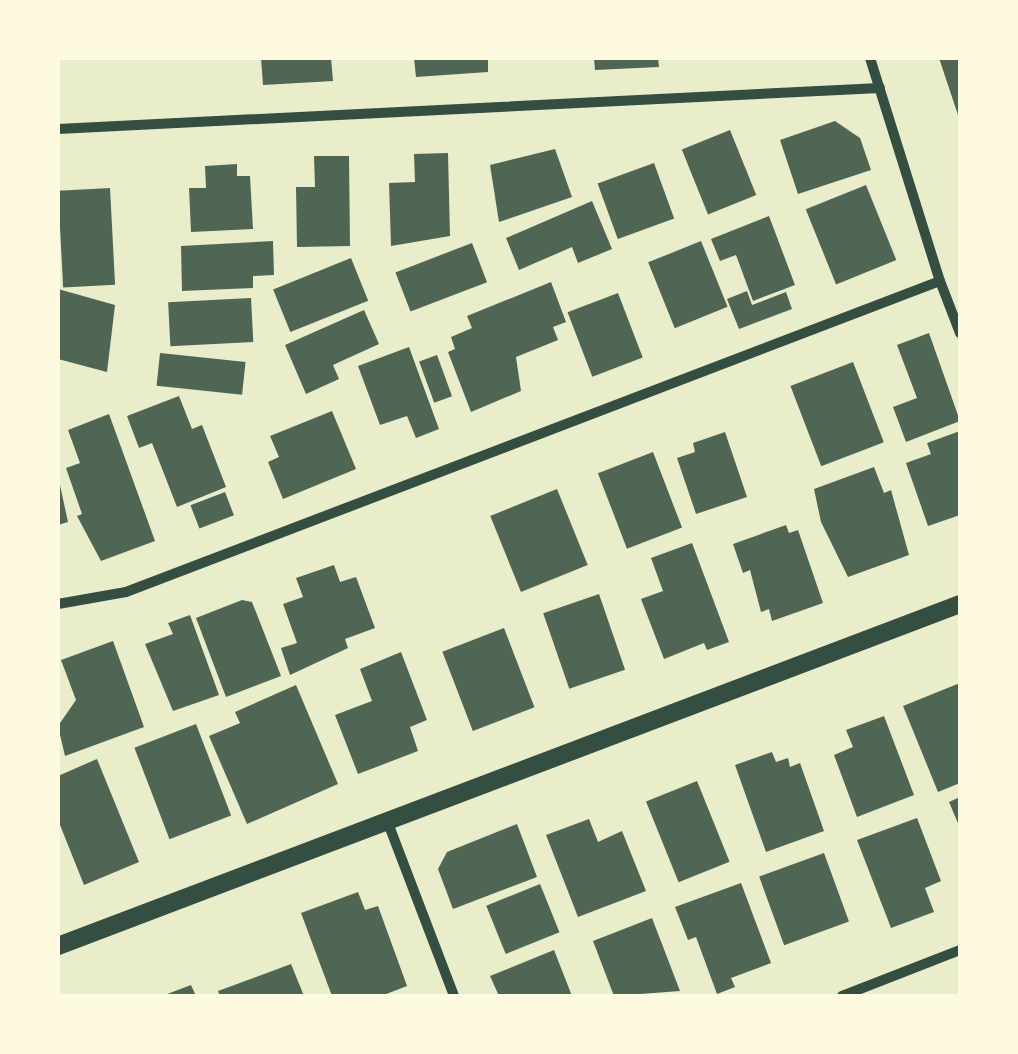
<!DOCTYPE html>
<style>
body{margin:0}
#map{position:relative;width:1018px;height:1054px;overflow:hidden;background:#e9edc9;font-family:Bitter,serif}
div>[style]{position:absolute}
[style*='--x']{left:calc(var(--x)*1px);top:calc(var(--y)*1px);width:calc(var(--w)*1px);rotate:calc(var(--a)*1deg)}
.building>*{inset:0;background:#4f6655;transform-origin:0 0}
.minor>*{height:10px;margin:-5px;padding:0 5px;transform-origin:5px;border-radius:5px;background:#344e41}
.tertiary>*{height:18px;margin:-9px;padding:0 9px;transform-origin:9px;border-radius:9px;background:#344e41}
span{translate:-50% -50%;white-space:nowrap;text-align:center;line-height:1.15;-webkit-text-stroke:10px #fefae0;paint-order:stroke}
.frame{position:absolute;inset:0;border:60px solid #fefae0;pointer-events:none}
</style>
<div id="map">
<div class="building">
<i style="clip-path:polygon(261px 58px,331px 58px,333px 81px,263px 85px)"></i>
<i style="clip-path:polygon(414px 58px,488px 58px,488px 72px,416px 77px)"></i>
<i style="clip-path:polygon(594px 58px,658px 58px,659px 67px,595px 70px)"></i>
<i style="clip-path:polygon(939px 58px,960px 58px,960px 121px)"></i>
<i style="clip-path:polygon(835px 121px,860px 138px,871px 170px,798px 194px,780px 140px)"></i>
<i style="left:730px;top:130px;width:70px;height:52px;rotate:68deg"></i>
<i style="clip-path:polygon(555px 149px,572px 197px,499px 222px,490px 165px)"></i>
<i style="clip-path:polygon(448px 153px,450px 236px,391px 246px,389px 183px,415px 182px,414px 154px)"></i>
<i style="clip-path:polygon(314px 156px,349px 156px,350px 246px,297px 247px,296px 187px,315px 187px)"></i>
<i style="left:654px;top:163px;width:59px;height:60px;rotate:70deg"></i>
<i style="clip-path:polygon(237px 164px,237px 176px,250px 176px,253px 229px,191px 232px,189px 188px,206px 188px,205px 166px)"></i>
<i style="left:866px;top:185px;width:81px;height:65px;rotate:68deg"></i>
<i style="left:110px;top:188px;width:97px;height:52px;rotate:87deg"></i>
<i style="clip-path:polygon(592px 201px,612px 249px,578px 263px,572px 247px,519px 270px,506px 238px)"></i>
<i style="clip-path:polygon(769px 216px,795px 285px,753px 301px,736px 255px,720px 261px,711px 239px)"></i>
<i style="clip-path:polygon(273px 241px,274px 275px,253px 276px,253px 288px,182px 291px,181px 246px)"></i>
<i style="left:701px;top:241px;width:71px;height:57px;rotate:68deg"></i>
<i style="left:472px;top:243px;width:42px;height:82px;rotate:69deg"></i>
<i style="left:351px;top:258px;width:46px;height:84px;rotate:68deg"></i>
<i style="clip-path:polygon(551px 282px,566px 322px,553px 327px,558px 340px,516px 357px,521px 391px,471px 412px,448px 352px,455px 349px,451px 337px,472px 328px,467px 316px)"></i>
<i style="clip-path:polygon(58px 289px,115px 305px,107px 372px,58px 359px)"></i>
<i style="clip-path:polygon(747px 291px,752px 305px,786px 292px,792px 309px,739px 329px,727px 299px)"></i>
<i style="left:618px;top:293px;width:69px;height:54px;rotate:69deg"></i>
<i style="left:251px;top:298px;width:44px;height:83px;rotate:87deg"></i>
<i style="clip-path:polygon(364px 310px,379px 344px,333px 365px,339px 379px,306px 394px,285px 345px)"></i>
<i style="clip-path:polygon(929px 333px,960px 421px,906px 442px,893px 407px,917px 398px,897px 345px)"></i>
<i style="clip-path:polygon(409px 347px,439px 429px,416px 438px,407px 416px,380px 425px,358px 366px)"></i>
<i style="left:160px;top:353px;width:86px;height:33px;rotate:6deg"></i>
<i style="left:437px;top:355px;width:44px;height:19px;rotate:70deg"></i>
<i style="left:853px;top:362px;width:86px;height:67px;rotate:69deg"></i>
<i style="clip-path:polygon(179px 396px,192px 429px,202px 425px,226px 487px,177px 507px,152px 443px,139px 448px,127px 416px)"></i>
<i style="clip-path:polygon(332px 411px,356px 469px,283px 499px,268px 462px,279px 457px,270px 436px)"></i>
<i style="clip-path:polygon(109px 414px,155px 541px,101px 561px,77px 516px,82px 514px,66px 468px,80px 463px,68px 430px)"></i>
<i style="clip-path:polygon(960px 431px,960px 515px,928px 526px,906px 463px,931px 454px,927px 443px)"></i>
<i style="clip-path:polygon(725px 432px,747px 497px,696px 514px,677px 458px,695px 452px,693px 443px)"></i>
<i style="left:653px;top:452px;width:81px;height:59px;rotate:69deg"></i>
<i style="clip-path:polygon(874px 467px,884px 493px,891px 490px,909px 555px,848px 577px,821px 522px,814px 489px)"></i>
<i style="clip-path:polygon(58px 476px,68px 522px,58px 525px)"></i>
<i style="left:557px;top:489px;width:82px;height:72px;rotate:68deg"></i>
<i style="left:225px;top:492px;width:25px;height:37px;rotate:69deg"></i>
<i style="clip-path:polygon(786px 525px,789px 533px,798px 530px,823px 603px,772px 621px,769px 609px,761px 612px,750px 570px,743px 573px,733px 544px)"></i>
<i style="clip-path:polygon(692px 543px,729px 642px,707px 650px,704px 643px,664px 659px,641px 599px,663px 591px,651px 558px)"></i>
<i style="clip-path:polygon(334px 565px,340px 582px,356px 577px,375px 628px,345px 639px,348px 648px,290px 675px,281px 648px,297px 643px,283px 604px,303px 597px,296px 578px)"></i>
<i style="left:599px;top:594px;width:80px;height:59px;rotate:71deg"></i>
<i style="clip-path:polygon(242px 600px,252px 602px,281px 676px,226px 697px,196px 618px)"></i>
<i style="clip-path:polygon(190px 615px,219px 695px,173px 711px,145px 644px,173px 634px,168px 623px)"></i>
<i style="left:504px;top:628px;width:85px;height:66px;rotate:69deg"></i>
<i style="clip-path:polygon(113px 641px,144px 727px,65px 756px,58px 726px,76px 700px,61px 660px)"></i>
<i style="clip-path:polygon(401px 652px,427px 720px,410px 727px,418px 751px,358px 774px,335px 715px,372px 701px,360px 669px)"></i>
<i style="clip-path:polygon(960px 683px,960px 783px,938px 792px,903px 706px)"></i>
<i style="clip-path:polygon(296px 685px,338px 784px,247px 824px,209px 736px,240px 723px,235px 712px)"></i>
<i style="clip-path:polygon(884px 716px,914px 795px,857px 817px,834px 755px,853px 747px,846px 730px)"></i>
<i style="left:196px;top:724px;width:98px;height:66px;rotate:69deg"></i>
<i style="clip-path:polygon(772px 752px,776px 762px,788px 758px,790px 767px,800px 763px,824px 831px,766px 852px,735px 765px)"></i>
<i style="clip-path:polygon(97px 759px,139px 862px,84px 885px,58px 820px,58px 776px)"></i>
<i style="left:697px;top:781px;width:87px;height:55px;rotate:68deg"></i>
<i style="clip-path:polygon(960px 797px,960px 828px,949px 802px)"></i>
<i style="clip-path:polygon(917px 818px,941px 881px,925px 888px,934px 912px,891px 928px,857px 840px)"></i>
<i style="clip-path:polygon(589px 819px,598px 842px,622px 831px,646px 891px,578px 917px,546px 835px)"></i>
<i style="clip-path:polygon(517px 824px,537px 877px,453px 909px,438px 869px,447px 852px)"></i>
<i style="left:824px;top:853px;width:73px;height:69px;rotate:70deg"></i>
<i style="clip-path:polygon(741px 883px,771px 963px,731px 978px,735px 987px,717px 994px,696px 937px,688px 940px,675px 907px)"></i>
<i style="left:540px;top:884px;width:52px;height:58px;rotate:68deg"></i>
<i style="clip-path:polygon(358px 892px,365px 910px,378px 906px,407px 986px,381px 996px,332px 996px,301px 913px)"></i>
<i style="clip-path:polygon(652px 918px,680px 991px,614px 996px,593px 941px)"></i>
<i style="clip-path:polygon(554px 950px,572px 996px,499px 996px,490px 976px)"></i>
<i style="clip-path:polygon(291px 964px,304px 996px,220px 996px,218px 991px)"></i>
<i style="clip-path:polygon(191px 985px,196px 996px,162px 996px)"></i>
</div>
<div class="minor">
<i style="--x:870;--y:58;--w:234;--a:72.6"></i>
<i style="--x:58;--y:129;--w:823;--a:-2.86"></i>
<i style="--x:58;--y:604;--w:69;--a:-10"></i>
<i style="--x:126;--y:592;--w:871;--a:-20.91"></i>
<i style="--x:940;--y:281;--w:56;--a:69"></i>
<i style="--x:388;--y:823;--w:185;--a:69.1"></i>
<i style="--x:842;--y:996;--w:127;--a:-21.3"></i>
</div>
<div class="tertiary">
<i style="--x:58;--y:946;--w:965;--a:-20.76"></i>
</div>
<div class="frame"></div>
</div>
